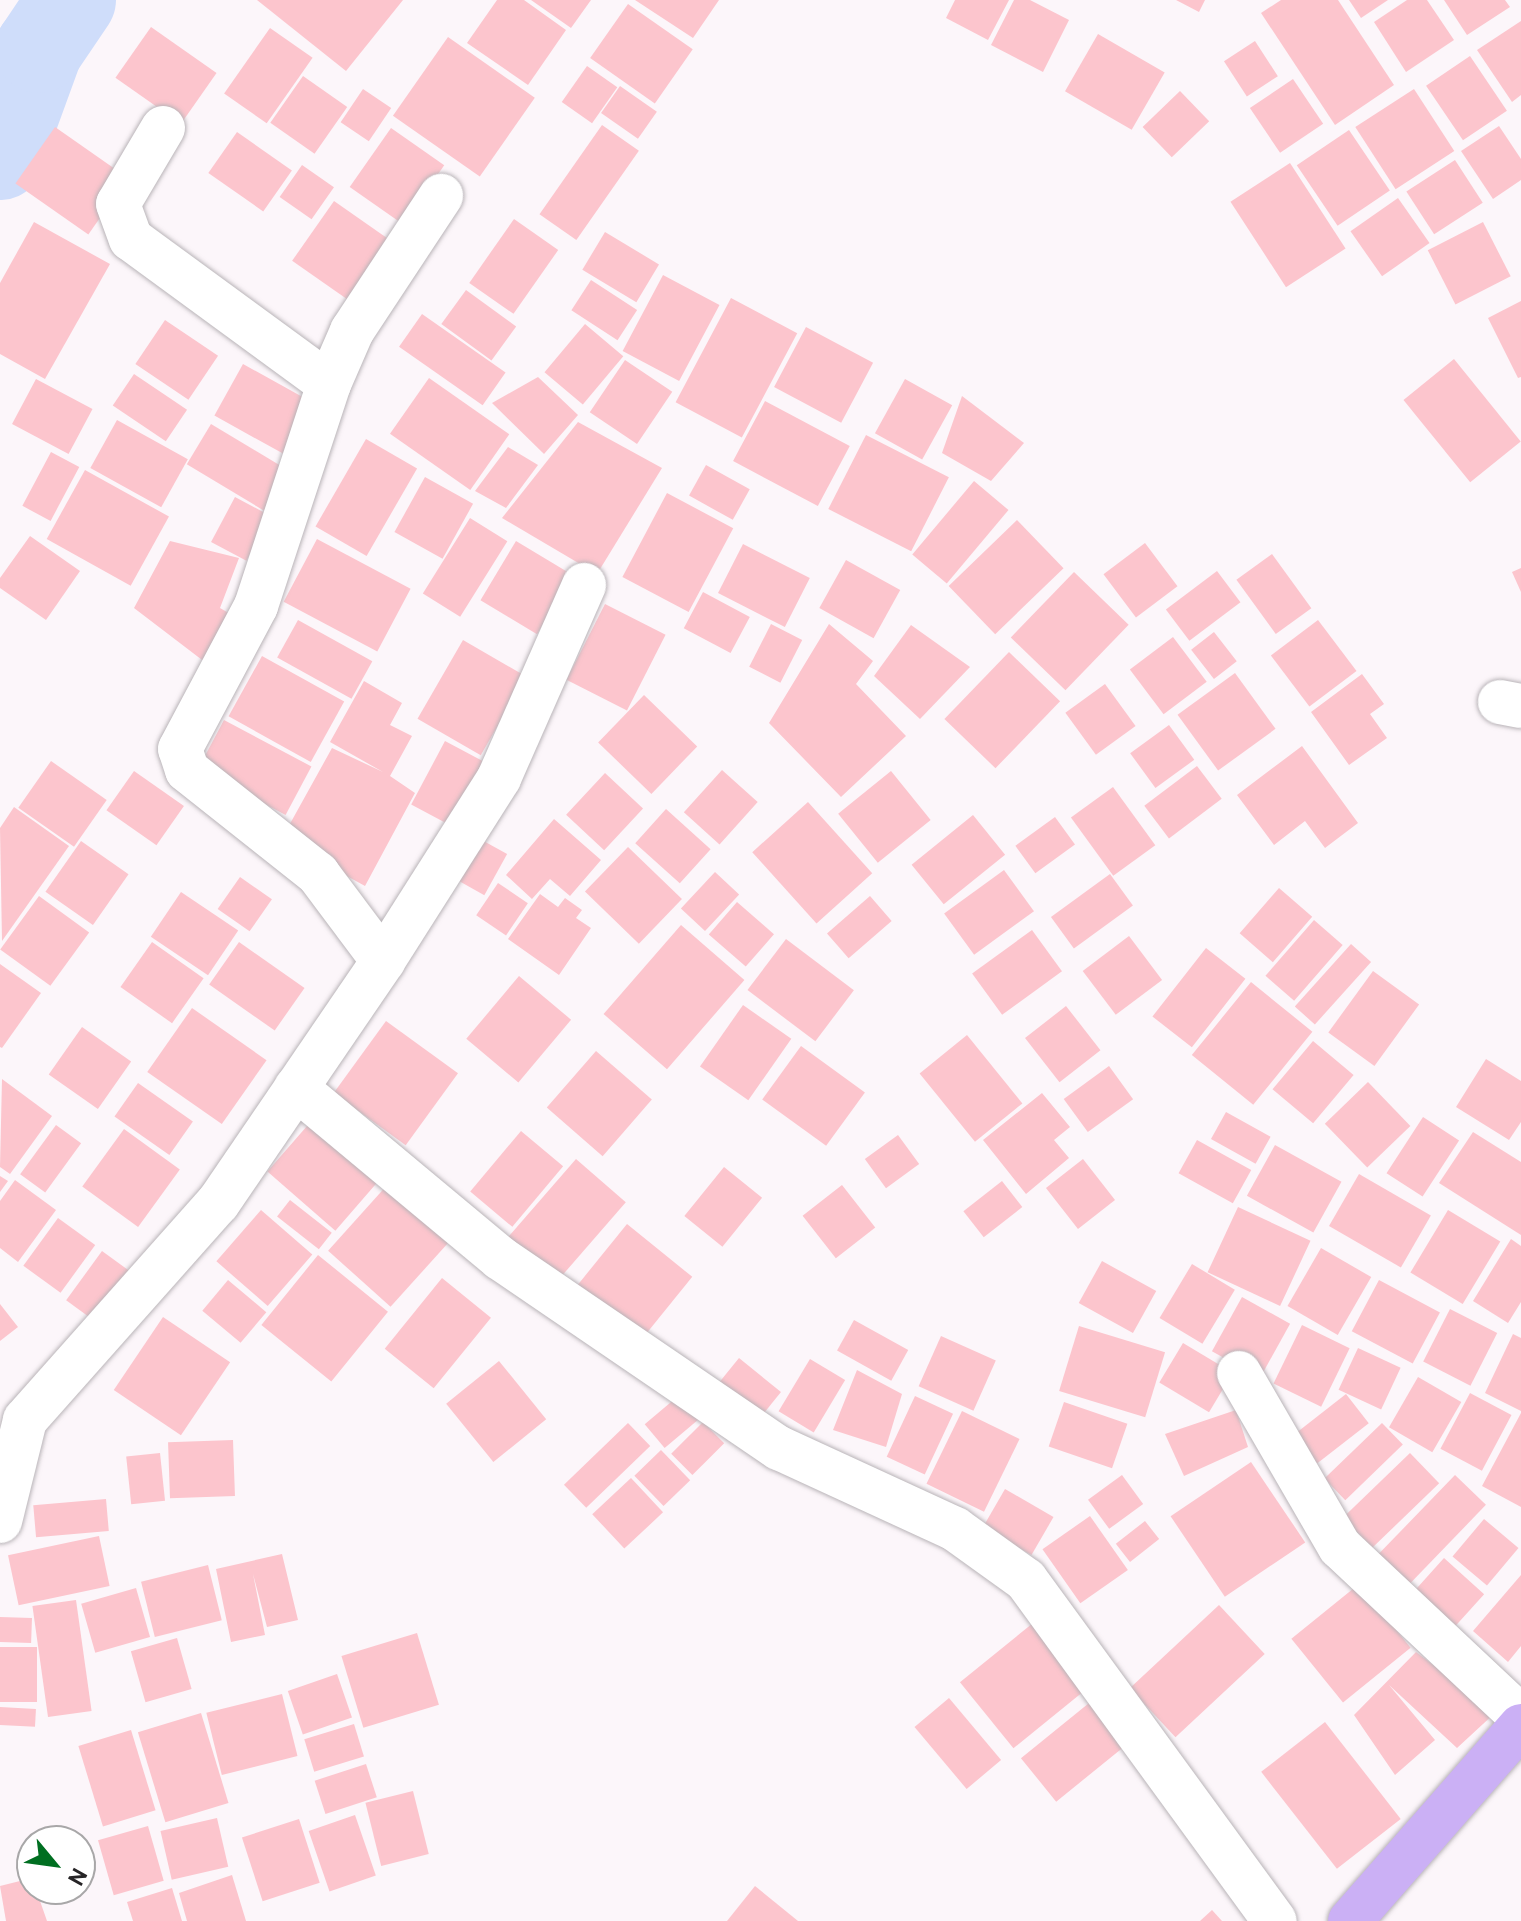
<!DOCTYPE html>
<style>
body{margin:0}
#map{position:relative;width:1521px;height:1921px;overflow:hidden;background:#fcf6fa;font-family:Overpass,sans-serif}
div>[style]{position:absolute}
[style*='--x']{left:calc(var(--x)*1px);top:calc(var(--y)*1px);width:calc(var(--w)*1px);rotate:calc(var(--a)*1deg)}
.river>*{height:88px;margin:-44px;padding:0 44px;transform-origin:44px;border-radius:44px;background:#cfddfa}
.building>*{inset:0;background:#fcc5cd;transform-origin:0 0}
.roads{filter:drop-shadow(0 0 2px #b9b4b8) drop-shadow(0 0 2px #b9b4b8)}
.minor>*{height:44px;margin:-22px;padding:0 22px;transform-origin:22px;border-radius:22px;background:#fff}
.primary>*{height:44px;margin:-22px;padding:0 22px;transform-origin:22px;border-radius:22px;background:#cbb0f5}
span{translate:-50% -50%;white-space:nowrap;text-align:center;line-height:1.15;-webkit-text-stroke:8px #fff;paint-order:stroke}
.north{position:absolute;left:16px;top:1825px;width:80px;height:80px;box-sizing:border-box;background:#fff;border:2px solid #a8a7a8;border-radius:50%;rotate:119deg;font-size:22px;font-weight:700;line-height:32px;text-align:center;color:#262426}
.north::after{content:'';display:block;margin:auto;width:28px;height:36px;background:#006f21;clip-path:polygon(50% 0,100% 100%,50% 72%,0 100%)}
</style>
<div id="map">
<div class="river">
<i style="--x:0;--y:156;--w:114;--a:-70"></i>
<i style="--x:39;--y:49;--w:59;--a:-56"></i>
</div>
<div class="building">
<i style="clip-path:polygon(257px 0,403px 0,346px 71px)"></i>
<i style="clip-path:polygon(497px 0,524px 0,566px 30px,528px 85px,467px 43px)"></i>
<i style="clip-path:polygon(531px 0,591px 0,571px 28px)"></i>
<i style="clip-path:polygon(635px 0,719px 0,693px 38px)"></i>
<i style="clip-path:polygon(955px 0,1009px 0,988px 40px,946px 18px)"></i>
<i style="clip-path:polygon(1014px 0,1030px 0,1069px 20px,1043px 72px,991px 45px)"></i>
<i style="clip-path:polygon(1176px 0,1205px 0,1199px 12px)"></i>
<i style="clip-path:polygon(1281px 0,1338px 0,1394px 85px,1335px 125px,1261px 13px)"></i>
<i style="clip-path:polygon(1349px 0,1388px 0,1361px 18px)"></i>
<i style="clip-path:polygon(1407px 0,1427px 0,1454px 40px,1406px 72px,1374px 22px)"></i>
<i style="clip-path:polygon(1444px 0,1505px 0,1510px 7px,1467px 35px)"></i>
<i style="left:628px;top:4px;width:79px;height:66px;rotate:35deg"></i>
<i style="clip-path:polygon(1521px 21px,1521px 95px,1512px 102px,1477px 50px)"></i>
<i style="left:151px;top:27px;width:80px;height:62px;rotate:35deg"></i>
<i style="left:270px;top:28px;width:52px;height:80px;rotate:35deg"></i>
<i style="left:1098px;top:34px;width:77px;height:66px;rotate:30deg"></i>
<i style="left:448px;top:37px;width:106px;height:96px;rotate:35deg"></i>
<i style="left:1255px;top:41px;width:42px;height:37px;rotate:57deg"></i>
<i style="left:1470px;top:56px;width:66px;height:53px;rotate:56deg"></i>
<i style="left:587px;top:66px;width:37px;height:44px;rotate:35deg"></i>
<i style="left:303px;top:76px;width:54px;height:57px;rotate:35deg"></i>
<i style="left:1293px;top:79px;width:54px;height:52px;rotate:56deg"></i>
<i style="left:620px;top:86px;width:45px;height:33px;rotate:35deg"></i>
<i style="left:363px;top:89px;width:34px;height:40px;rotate:34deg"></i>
<i style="left:1414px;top:89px;width:74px;height:70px;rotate:57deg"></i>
<i style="left:1180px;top:91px;width:42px;height:52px;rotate:46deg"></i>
<i style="left:602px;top:125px;width:45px;height:109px;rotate:35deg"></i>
<i style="clip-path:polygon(1499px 126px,1521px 159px,1521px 180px,1493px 199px,1461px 151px)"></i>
<i style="left:55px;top:127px;width:89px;height:69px;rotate:35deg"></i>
<i style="left:391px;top:128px;width:65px;height:72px;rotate:35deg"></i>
<i style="left:1349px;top:130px;width:73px;height:63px;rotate:56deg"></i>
<i style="left:237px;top:132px;width:67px;height:50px;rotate:35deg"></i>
<i style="left:1455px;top:160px;width:51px;height:58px;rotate:57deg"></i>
<i style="left:1290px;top:163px;width:102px;height:71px;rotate:57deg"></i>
<i style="left:302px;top:165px;width:39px;height:39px;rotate:35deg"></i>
<i style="left:1398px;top:198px;width:55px;height:58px;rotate:55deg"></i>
<i style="left:334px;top:201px;width:79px;height:73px;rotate:35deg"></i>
<i style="left:514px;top:219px;width:54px;height:78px;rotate:35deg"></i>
<i style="clip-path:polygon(34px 222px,110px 264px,45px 379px,0 354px,0 283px)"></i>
<i style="left:1483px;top:222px;width:61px;height:62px;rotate:63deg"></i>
<i style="left:605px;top:232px;width:63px;height:44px;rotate:31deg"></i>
<i style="left:663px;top:275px;width:64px;height:86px;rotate:28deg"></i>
<i style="left:591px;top:280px;width:55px;height:36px;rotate:33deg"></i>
<i style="left:466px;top:290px;width:62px;height:42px;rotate:36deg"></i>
<i style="left:731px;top:298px;width:75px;height:118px;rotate:28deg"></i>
<i style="clip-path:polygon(1521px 301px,1521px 377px,1518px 378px,1488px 318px)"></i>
<i style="left:422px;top:314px;width:102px;height:40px;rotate:35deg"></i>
<i style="left:165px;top:320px;width:64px;height:53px;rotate:34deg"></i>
<i style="left:585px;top:324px;width:50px;height:63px;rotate:40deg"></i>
<i style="left:806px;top:327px;width:76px;height:68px;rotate:28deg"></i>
<i style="left:1454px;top:359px;width:106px;height:65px;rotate:51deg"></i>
<i style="left:625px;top:360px;width:57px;height:63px;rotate:34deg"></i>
<i style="left:243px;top:364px;width:81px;height:59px;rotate:29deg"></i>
<i style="left:134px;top:374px;width:64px;height:38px;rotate:34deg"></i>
<i style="clip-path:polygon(538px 377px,578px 415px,544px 454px,492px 403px)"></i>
<i style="left:429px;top:378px;width:98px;height:68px;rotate:35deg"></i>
<i style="left:36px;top:379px;width:64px;height:51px;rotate:28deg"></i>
<i style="left:905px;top:379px;width:54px;height:62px;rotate:29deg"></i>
<i style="clip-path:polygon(962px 396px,1024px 443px,991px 481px,942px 453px)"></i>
<i style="left:765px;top:401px;width:96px;height:68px;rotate:28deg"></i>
<i style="left:117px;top:420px;width:81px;height:55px;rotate:29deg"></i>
<i style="clip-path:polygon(578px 422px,662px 468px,597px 574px,502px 518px)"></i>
<i style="left:211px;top:424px;width:90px;height:47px;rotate:31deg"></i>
<i style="left:866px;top:435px;width:93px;height:83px;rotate:27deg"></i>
<i style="left:366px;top:439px;width:59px;height:101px;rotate:30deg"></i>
<i style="clip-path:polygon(508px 447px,538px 465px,506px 508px,475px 491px)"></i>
<i style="left:51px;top:452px;width:32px;height:61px;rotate:28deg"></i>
<i style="left:706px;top:465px;width:50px;height:35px;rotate:29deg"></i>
<i style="left:85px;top:470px;width:96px;height:79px;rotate:29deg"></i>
<i style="left:425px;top:477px;width:55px;height:63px;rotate:29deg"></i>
<i style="left:974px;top:481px;width:45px;height:96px;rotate:40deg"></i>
<i style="left:667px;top:493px;width:75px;height:95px;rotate:28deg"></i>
<i style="left:235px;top:497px;width:40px;height:51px;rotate:28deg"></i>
<i style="left:470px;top:518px;width:44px;height:89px;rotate:32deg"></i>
<i style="left:1017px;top:520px;width:67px;height:95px;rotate:46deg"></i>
<i style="clip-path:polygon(30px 536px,80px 571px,46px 620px,0 588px,0 578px)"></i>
<i style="left:317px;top:539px;width:106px;height:71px;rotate:28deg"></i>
<i style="clip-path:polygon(170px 541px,239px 558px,220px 608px,239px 619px,210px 666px,134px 608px)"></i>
<i style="left:516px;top:541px;width:66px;height:69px;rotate:31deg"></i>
<i style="left:1145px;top:543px;width:54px;height:52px;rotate:53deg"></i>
<i style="left:743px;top:544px;width:75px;height:55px;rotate:27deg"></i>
<i style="left:1272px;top:554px;width:67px;height:44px;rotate:54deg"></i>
<i style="left:846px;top:560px;width:62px;height:55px;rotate:29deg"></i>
<i style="clip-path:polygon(1521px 568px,1521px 592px,1512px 572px)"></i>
<i style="left:1217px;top:571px;width:39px;height:64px;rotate:53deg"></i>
<i style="left:1074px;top:572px;width:76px;height:91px;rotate:44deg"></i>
<i style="left:703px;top:592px;width:53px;height:41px;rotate:28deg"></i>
<i style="left:605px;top:604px;width:68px;height:85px;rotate:27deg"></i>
<i style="left:298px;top:620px;width:85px;height:43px;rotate:29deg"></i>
<i style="left:1318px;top:620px;width:64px;height:59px;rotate:53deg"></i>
<i style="left:771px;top:624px;width:35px;height:48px;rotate:27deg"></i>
<i style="clip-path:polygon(829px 624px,873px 661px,856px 684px,906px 736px,841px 797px,769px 723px)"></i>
<i style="clip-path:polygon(911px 625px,970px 667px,920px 719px,874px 676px)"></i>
<i style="left:1214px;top:632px;width:37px;height:29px;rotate:52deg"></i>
<i style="left:1173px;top:637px;width:56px;height:54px;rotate:53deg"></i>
<i style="left:463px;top:640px;width:73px;height:91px;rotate:30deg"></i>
<i style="left:1009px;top:652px;width:71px;height:93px;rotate:44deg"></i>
<i style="left:262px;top:656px;width:94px;height:69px;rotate:29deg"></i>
<i style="left:1235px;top:673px;width:69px;height:71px;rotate:54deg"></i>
<i style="clip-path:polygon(1362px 674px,1384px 704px,1370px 714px,1387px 738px,1349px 765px,1311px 712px)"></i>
<i style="clip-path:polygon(364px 681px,402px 703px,390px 725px,412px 736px,390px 776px,415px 793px,365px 886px,281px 840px,332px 748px,383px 772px,330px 742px)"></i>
<i style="left:1105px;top:684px;width:52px;height:49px;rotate:54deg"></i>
<i style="left:644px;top:695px;width:74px;height:66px;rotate:44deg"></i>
<i style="left:224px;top:720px;width:99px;height:55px;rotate:28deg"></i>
<i style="left:1169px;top:725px;width:43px;height:48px;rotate:54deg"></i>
<i style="left:445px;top:741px;width:52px;height:72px;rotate:28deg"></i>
<i style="clip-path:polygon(1302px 746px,1358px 823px,1325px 848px,1305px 821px,1274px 845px,1237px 795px)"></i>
<i style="left:51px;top:761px;width:68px;height:57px;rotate:35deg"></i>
<i style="left:1197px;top:766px;width:41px;height:66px;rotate:53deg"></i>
<i style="left:722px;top:770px;width:48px;height:57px;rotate:42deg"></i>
<i style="left:134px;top:771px;width:61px;height:48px;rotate:35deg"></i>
<i style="left:891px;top:771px;width:63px;height:68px;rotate:51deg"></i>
<i style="left:605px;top:773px;width:52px;height:57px;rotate:43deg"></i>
<i style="left:1113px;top:787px;width:72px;height:52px;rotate:54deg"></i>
<i style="left:808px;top:802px;width:96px;height:75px;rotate:48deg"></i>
<i style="clip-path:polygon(14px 807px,69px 846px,2px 941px,0 828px)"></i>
<i style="left:666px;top:809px;width:60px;height:46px;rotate:42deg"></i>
<i style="left:973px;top:815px;width:51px;height:79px;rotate:51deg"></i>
<i style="left:1055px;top:817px;width:34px;height:49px;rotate:54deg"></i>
<i style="clip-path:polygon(554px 819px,601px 860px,570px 896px,550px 879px,532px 899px,506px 875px)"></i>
<i style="left:480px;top:839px;width:31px;height:47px;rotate:29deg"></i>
<i style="left:81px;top:841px;width:58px;height:62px;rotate:35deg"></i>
<i style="left:628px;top:847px;width:75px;height:62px;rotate:44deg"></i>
<i style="left:1004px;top:870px;width:51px;height:74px;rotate:54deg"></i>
<i style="left:715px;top:872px;width:33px;height:50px;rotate:43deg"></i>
<i style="left:1110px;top:874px;width:39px;height:73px;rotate:54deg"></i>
<i style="left:240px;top:877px;width:39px;height:39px;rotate:35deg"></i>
<i style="left:498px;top:883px;width:36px;height:39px;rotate:34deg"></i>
<i style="left:1279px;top:888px;width:44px;height:60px;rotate:41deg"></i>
<i style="left:181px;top:892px;width:69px;height:54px;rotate:34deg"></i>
<i style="clip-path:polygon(540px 894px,558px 907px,565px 898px,582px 910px,576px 918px,591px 928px,559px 975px,508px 939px)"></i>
<i style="left:39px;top:896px;width:62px;height:66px;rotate:36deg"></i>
<i style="left:870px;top:896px;width:33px;height:57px;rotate:49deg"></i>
<i style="left:737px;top:902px;width:49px;height:43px;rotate:41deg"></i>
<i style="left:1314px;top:920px;width:38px;height:74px;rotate:41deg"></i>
<i style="left:681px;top:925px;width:84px;height:118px;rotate:41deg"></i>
<i style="left:1032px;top:930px;width:51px;height:74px;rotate:54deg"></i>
<i style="left:1129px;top:936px;width:55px;height:58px;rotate:53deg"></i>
<i style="left:786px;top:939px;width:85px;height:64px;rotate:37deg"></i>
<i style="left:152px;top:942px;width:63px;height:55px;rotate:35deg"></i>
<i style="left:239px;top:942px;width:80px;height:52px;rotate:35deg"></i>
<i style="left:1351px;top:944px;width:27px;height:84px;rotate:42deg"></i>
<i style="left:1206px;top:948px;width:50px;height:87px;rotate:38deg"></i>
<i style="clip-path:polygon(0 964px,41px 993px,2px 1048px,0 1047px)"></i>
<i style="left:1373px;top:971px;width:57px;height:76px;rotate:36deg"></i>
<i style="left:519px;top:976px;width:68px;height:82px;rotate:40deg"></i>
<i style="left:1251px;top:982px;width:79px;height:94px;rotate:39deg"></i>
<i style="left:743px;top:1005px;width:59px;height:75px;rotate:35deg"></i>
<i style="left:1066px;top:1006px;width:56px;height:52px;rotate:52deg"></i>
<i style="left:192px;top:1008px;width:91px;height:78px;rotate:35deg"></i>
<i style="left:386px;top:1021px;width:89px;height:89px;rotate:36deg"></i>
<i style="left:82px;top:1027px;width:60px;height:58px;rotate:35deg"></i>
<i style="left:967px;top:1035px;width:88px;height:61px;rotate:51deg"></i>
<i style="left:1313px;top:1041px;width:53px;height:63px;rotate:40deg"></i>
<i style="left:801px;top:1046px;width:79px;height:66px;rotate:36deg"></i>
<i style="left:596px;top:1051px;width:74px;height:75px;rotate:41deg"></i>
<i style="clip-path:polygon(1486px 1059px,1521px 1081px,1521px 1122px,1509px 1140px,1456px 1107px)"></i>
<i style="left:1109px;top:1066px;width:41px;height:56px;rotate:54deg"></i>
<i style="clip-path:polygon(2px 1079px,52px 1116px,10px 1174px,0 1167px)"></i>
<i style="left:1368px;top:1082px;width:61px;height:60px;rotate:46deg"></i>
<i style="left:138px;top:1083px;width:67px;height:41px;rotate:35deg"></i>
<i style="clip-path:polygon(1042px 1093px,1070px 1127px,1054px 1140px,1069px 1158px,1026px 1194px,983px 1140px)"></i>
<i style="left:1226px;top:1112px;width:51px;height:31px;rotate:29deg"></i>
<i style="left:1423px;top:1117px;width:43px;height:67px;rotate:33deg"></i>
<i style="left:314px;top:1118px;width:90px;height:71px;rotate:41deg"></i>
<i style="left:56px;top:1125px;width:31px;height:61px;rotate:36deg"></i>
<i style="left:124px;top:1129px;width:69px;height:71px;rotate:36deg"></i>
<i style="left:521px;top:1131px;width:55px;height:79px;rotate:40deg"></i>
<i style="clip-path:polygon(1473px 1132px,1521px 1162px,1521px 1235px,1439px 1183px)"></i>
<i style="left:898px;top:1135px;width:36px;height:41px;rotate:54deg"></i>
<i style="left:1197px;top:1140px;width:62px;height:38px;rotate:29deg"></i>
<i style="left:1275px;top:1145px;width:76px;height:58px;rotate:29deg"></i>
<i style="left:576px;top:1159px;width:66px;height:107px;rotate:41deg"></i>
<i style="left:1083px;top:1159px;width:52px;height:47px;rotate:52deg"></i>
<i style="left:724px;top:1167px;width:49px;height:63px;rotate:39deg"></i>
<i style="left:1359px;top:1174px;width:83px;height:60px;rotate:30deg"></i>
<i style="clip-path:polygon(0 1176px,8px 1181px,0 1192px)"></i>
<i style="clip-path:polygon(15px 1180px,56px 1210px,18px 1262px,0 1248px,0 1201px)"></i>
<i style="left:1002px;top:1181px;width:33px;height:49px;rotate:52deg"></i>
<i style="left:389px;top:1183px;width:84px;height:91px;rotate:42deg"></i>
<i style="left:842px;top:1185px;width:54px;height:50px;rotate:52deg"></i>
<i style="left:290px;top:1200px;width:53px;height:21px;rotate:38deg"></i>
<i style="left:1238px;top:1207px;width:80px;height:72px;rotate:25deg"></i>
<i style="left:261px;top:1210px;width:68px;height:68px;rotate:41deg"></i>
<i style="left:1448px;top:1210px;width:61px;height:73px;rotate:31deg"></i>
<i style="left:58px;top:1218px;width:46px;height:59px;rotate:36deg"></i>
<i style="left:627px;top:1224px;width:84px;height:90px;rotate:39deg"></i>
<i style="clip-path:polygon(1511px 1239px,1521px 1246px,1521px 1302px,1508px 1323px,1473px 1301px)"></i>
<i style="left:1321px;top:1248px;width:58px;height:67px;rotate:30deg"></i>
<i style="left:102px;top:1251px;width:39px;height:61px;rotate:36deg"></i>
<i style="left:318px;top:1255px;width:90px;height:90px;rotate:39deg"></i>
<i style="left:1102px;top:1261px;width:62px;height:48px;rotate:29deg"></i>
<i style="left:1192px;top:1264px;width:50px;height:63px;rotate:31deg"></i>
<i style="left:442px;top:1278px;width:63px;height:91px;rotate:39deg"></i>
<i style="left:228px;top:1280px;width:50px;height:40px;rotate:40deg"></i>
<i style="left:1379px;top:1280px;width:69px;height:58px;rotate:28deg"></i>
<i style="left:1242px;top:1297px;width:55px;height:62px;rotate:29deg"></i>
<i style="clip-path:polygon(0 1304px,18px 1327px,0 1341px)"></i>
<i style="left:1450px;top:1309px;width:53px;height:59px;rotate:27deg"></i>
<i style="left:163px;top:1317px;width:81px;height:88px;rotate:34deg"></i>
<i style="left:854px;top:1320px;width:62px;height:35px;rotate:29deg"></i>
<i style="left:1302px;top:1325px;width:53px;height:65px;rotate:26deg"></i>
<i style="left:1079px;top:1326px;width:90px;height:68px;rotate:17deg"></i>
<i style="clip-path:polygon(1513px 1334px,1521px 1338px,1521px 1411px,1485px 1393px)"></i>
<i style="left:941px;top:1336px;width:60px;height:55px;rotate:24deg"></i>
<i style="left:1183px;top:1343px;width:58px;height:46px;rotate:31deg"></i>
<i style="left:1358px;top:1348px;width:47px;height:46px;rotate:25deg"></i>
<i style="left:739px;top:1358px;width:54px;height:38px;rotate:39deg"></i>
<i style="left:810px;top:1359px;width:41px;height:61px;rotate:31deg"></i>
<i style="left:499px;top:1361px;width:75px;height:68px;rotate:51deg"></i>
<i style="clip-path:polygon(857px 1370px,902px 1394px,886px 1447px,833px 1430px)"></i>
<i style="left:1418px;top:1377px;width:50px;height:58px;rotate:30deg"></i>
<i style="left:683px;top:1392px;width:31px;height:50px;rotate:50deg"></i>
<i style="left:1470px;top:1393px;width:47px;height:63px;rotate:28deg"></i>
<i style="left:1346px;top:1394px;width:37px;height:73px;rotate:52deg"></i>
<i style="left:915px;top:1396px;width:42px;height:67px;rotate:25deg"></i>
<i style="left:1064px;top:1402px;width:67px;height:47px;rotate:19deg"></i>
<i style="clip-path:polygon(1236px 1410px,1248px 1447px,1184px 1476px,1165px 1434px)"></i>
<i style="left:962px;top:1411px;width:64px;height:81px;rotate:26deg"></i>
<i style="clip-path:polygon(1521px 1413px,1521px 1507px,1482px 1486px)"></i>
<i style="left:703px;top:1422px;width:30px;height:45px;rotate:45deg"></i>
<i style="left:628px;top:1423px;width:32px;height:89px;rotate:46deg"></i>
<i style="left:1382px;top:1423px;width:30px;height:80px;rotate:46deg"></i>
<i style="left:233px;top:1440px;width:56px;height:65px;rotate:88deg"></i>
<i style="left:661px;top:1450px;width:42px;height:37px;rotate:46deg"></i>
<i style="left:160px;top:1453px;width:48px;height:34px;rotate:84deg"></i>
<i style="left:1410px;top:1453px;width:42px;height:93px;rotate:46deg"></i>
<i style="left:1251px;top:1462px;width:97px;height:97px;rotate:56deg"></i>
<i style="left:1122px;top:1475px;width:36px;height:42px;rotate:54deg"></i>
<i style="left:1455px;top:1475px;width:43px;height:119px;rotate:44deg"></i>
<i style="left:631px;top:1478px;width:47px;height:53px;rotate:47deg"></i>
<i style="left:1005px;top:1489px;width:56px;height:44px;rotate:30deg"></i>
<i style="left:106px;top:1499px;width:32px;height:73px;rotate:85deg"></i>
<i style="left:1090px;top:1516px;width:66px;height:58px;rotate:55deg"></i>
<i style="left:1484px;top:1519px;width:45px;height:49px;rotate:40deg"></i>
<i style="left:1145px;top:1521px;width:23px;height:37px;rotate:52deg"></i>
<i style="left:99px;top:1536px;width:51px;height:93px;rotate:78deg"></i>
<i style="clip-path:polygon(282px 1554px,298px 1620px,267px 1627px,253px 1574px,265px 1635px,231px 1642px,216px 1569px)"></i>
<i style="left:1444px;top:1558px;width:54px;height:48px;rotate:42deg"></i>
<i style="left:208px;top:1565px;width:57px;height:69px;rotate:76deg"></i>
<i style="clip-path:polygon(1521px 1575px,1521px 1646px,1508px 1662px,1473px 1631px)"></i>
<i style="left:1359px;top:1584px;width:82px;height:87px;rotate:51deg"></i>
<i style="left:136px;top:1588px;width:51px;height:57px;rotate:74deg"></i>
<i style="left:76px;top:1600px;width:112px;height:44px;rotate:82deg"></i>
<i style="left:1219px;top:1605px;width:67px;height:122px;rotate:47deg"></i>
<i style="left:0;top:1617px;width:32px;height:25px;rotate:2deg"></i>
<i style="left:1033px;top:1623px;width:85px;height:94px;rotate:51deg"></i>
<i style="left:417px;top:1633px;width:75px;height:79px;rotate:73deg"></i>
<i style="left:177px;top:1638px;width:53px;height:48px;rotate:74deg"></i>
<i style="left:0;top:1647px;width:37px;height:55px"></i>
<i style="clip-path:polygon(1416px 1652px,1496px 1712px,1457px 1748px,1389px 1685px,1435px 1740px,1395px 1775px,1354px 1715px)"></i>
<i style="left:337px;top:1674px;width:46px;height:52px;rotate:71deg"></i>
<i style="left:282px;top:1694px;width:64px;height:78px;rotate:76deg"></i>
<i style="left:949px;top:1698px;width:81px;height:45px;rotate:50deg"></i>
<i style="left:1094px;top:1699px;width:56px;height:94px;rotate:51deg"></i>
<i style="left:0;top:1707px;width:36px;height:18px;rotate:3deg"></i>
<i style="left:201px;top:1713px;width:94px;height:66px;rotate:73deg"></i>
<i style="left:1325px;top:1722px;width:123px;height:81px;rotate:52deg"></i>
<i style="left:354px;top:1724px;width:34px;height:52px;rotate:73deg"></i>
<i style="left:131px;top:1730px;width:84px;height:55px;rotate:73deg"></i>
<i style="left:366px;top:1764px;width:35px;height:54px;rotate:72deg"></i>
<i style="left:413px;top:1791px;width:65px;height:49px;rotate:76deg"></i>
<i style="left:355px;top:1815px;width:64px;height:49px;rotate:71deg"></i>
<i style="left:217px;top:1818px;width:50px;height:58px;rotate:77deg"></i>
<i style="left:299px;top:1819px;width:67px;height:60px;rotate:72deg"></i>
<i style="left:148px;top:1826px;width:57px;height:52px;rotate:74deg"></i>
<i style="clip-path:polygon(232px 1875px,246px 1921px,187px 1921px,179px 1893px)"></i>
<i style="clip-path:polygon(32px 1878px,47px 1921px,6px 1921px,0 1886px)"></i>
<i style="clip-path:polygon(755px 1886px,798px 1921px,727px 1921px)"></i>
<i style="clip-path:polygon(172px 1888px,182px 1921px,133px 1921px,127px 1902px)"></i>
<i style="clip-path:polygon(1212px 1910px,1222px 1921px,1200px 1921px)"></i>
</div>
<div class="roads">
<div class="minor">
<i style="--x:163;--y:128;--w:88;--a:120.6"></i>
<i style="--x:118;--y:204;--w:37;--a:70"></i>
<i style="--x:131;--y:239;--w:245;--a:36.2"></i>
<i style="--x:1500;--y:702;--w:21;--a:11"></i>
<i style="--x:383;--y:961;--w:109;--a:-126.8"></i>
<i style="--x:318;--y:874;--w:167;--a:-141.6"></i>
<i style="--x:187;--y:770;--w:22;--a:-108"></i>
<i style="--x:180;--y:749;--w:162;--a:-62"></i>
<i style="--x:256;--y:606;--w:234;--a:-71.8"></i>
<i style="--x:329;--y:384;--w:58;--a:-66.5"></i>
<i style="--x:352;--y:331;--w:162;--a:-56.6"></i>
<i style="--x:296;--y:1088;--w:266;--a:39.8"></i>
<i style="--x:500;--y:1258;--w:338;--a:34.3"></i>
<i style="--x:779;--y:1448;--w:194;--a:24.7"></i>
<i style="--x:955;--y:1529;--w:87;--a:35.7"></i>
<i style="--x:1026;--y:1580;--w:422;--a:53.9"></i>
<i style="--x:1239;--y:1373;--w:201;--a:59.9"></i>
<i style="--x:1340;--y:1547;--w:248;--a:43.2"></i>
<i style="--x:0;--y:1521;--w:104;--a:-76.1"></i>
<i style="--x:25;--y:1420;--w:290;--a:-48.4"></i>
<i style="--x:218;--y:1203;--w:293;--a:-55.7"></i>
<i style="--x:383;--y:961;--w:217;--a:-57.6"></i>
<i style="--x:499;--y:778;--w:211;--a:-66.2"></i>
</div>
<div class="primary">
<i style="--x:1350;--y:1921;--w:259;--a:-48.8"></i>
</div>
</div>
<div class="north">N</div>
</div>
